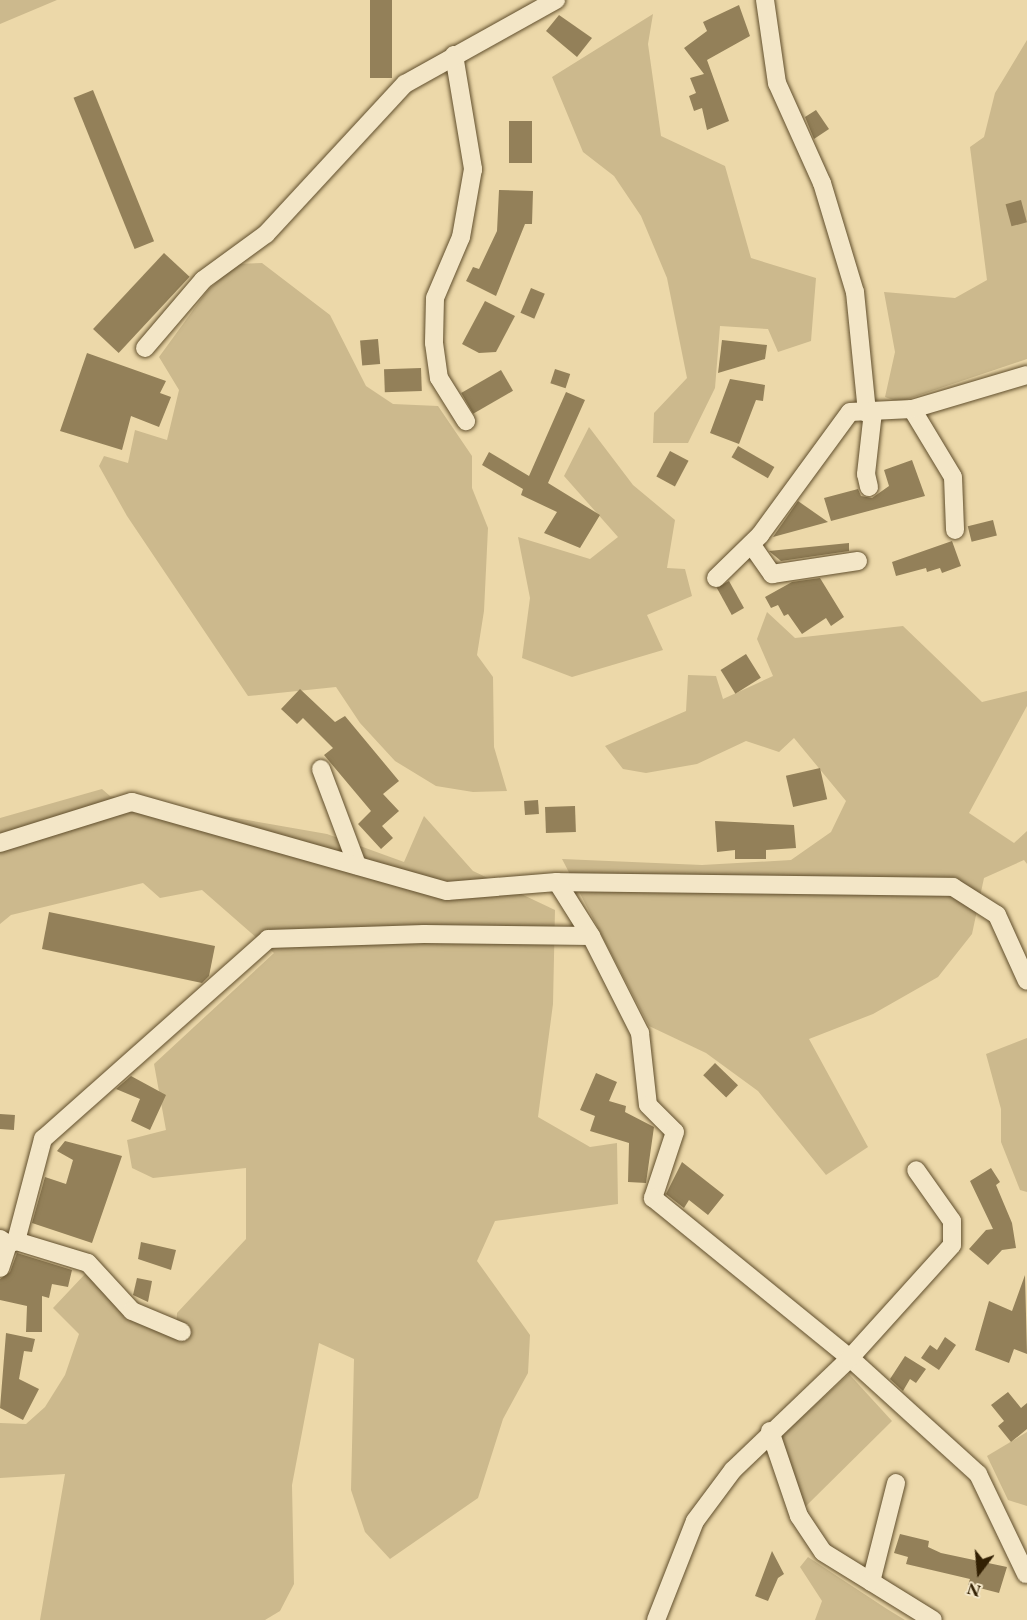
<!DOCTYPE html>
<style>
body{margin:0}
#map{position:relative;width:1027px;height:1620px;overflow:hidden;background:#ecd8a9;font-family:"EB Garamond",serif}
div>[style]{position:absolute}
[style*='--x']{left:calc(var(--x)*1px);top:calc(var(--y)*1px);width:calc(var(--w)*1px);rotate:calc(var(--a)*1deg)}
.green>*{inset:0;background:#ccb98d}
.building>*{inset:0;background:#938059;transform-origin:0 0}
.roads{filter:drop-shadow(0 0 2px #604e2c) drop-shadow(0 0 2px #604e2c)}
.minor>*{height:18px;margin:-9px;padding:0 9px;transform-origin:9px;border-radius:9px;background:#f3e6c7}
span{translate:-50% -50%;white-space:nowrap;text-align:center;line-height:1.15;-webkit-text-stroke:5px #f3e6c7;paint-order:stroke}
.north{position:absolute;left:949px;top:1542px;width:60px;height:60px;-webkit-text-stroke:4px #f3e6c7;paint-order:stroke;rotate:196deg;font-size:16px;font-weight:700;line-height:24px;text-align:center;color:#322003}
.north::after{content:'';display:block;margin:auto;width:21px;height:27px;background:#322003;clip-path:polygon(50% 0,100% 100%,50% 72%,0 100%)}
</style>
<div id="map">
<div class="green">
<i style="clip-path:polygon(0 0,57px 0,0 24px)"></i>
<i style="clip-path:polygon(653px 14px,648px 44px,661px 136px,725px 166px,751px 258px,816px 278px,811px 341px,778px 352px,768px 329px,720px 326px,715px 388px,688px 443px,653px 443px,654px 413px,687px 378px,667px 278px,641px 216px,614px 176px,583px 152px,552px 77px)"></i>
<i style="clip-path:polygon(1027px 40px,1027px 359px,899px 402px,885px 397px,895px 352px,884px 292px,955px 298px,987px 280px,970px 147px,984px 137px,995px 93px)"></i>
<i style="clip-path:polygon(262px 263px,330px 315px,366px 386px,393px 404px,438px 406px,472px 456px,472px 488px,488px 528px,484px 611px,477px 655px,493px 677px,494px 747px,507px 791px,473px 792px,436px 786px,395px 761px,360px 723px,336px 687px,248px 696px,127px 516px,99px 466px,104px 456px,128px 463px,135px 430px,167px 440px,179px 390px,159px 357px,207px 291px,236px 264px)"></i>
<i style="clip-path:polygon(589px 427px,633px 485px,675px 520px,667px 568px,685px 569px,692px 596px,647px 615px,663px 650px,572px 677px,522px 658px,530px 598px,518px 537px,590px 559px,618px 537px,564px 476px)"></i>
<i style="clip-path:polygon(767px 612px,795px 638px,903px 626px,982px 702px,1027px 691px,1027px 706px,969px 813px,1014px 843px,1027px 831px,1027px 864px,1024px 860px,984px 878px,972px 934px,938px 977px,873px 1014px,809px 1039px,868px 1147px,826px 1175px,758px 1091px,706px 1053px,649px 1026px,562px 859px,702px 865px,791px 860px,831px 832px,846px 801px,794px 738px,779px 752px,746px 741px,697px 764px,646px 773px,623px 769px,605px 746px,686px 711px,688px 675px,716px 676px,723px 699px,773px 676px,757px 639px)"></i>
<i style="clip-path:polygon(102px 789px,110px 796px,327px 834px,404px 862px,424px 816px,473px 871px,555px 910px,553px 1004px,538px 1117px,590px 1147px,617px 1143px,618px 1204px,495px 1221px,477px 1261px,530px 1335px,528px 1373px,503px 1419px,478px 1498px,390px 1559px,365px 1532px,351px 1490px,354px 1359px,319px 1343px,292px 1485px,294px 1584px,280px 1611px,265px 1620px,40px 1620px,65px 1474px,0 1478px,0 1423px,26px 1424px,45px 1407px,65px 1375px,79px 1334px,53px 1308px,86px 1273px,176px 1337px,177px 1313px,246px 1239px,246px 1168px,153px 1178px,132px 1168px,127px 1140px,166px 1130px,154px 1064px,274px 953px,202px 890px,160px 898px,143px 883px,11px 915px,0 924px,0 818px)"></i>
<i style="clip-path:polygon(1027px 1038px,1027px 1192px,1020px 1190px,1001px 1142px,1001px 1109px,986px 1054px)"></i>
<i style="clip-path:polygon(849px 1374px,892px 1421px,802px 1510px,778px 1439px)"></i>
<i style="clip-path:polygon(1027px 1432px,1027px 1506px,1008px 1500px,987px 1456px)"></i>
<i style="clip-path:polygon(808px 1557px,887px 1609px,905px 1620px,815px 1620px,822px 1601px,800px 1567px)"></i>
</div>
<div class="building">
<i style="left:370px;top:0;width:22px;height:78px"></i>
<i style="clip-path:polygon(739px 5px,750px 36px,707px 60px,729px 121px,707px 130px,702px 108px,694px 111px,689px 96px,696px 93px,690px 78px,704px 74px,684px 48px,707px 31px,703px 22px)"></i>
<i style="clip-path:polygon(559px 15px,592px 38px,577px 57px,546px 31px)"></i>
<i style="left:93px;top:90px;width:163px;height:21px;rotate:68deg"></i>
<i style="clip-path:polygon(816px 110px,829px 129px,814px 139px,805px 117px)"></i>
<i style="left:509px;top:121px;width:23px;height:42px"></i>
<i style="clip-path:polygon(499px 190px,533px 191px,532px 224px,525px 224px,496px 296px,466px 281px,473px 267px,479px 269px,497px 231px)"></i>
<i style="left:1021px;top:200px;width:23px;height:16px;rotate:75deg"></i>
<i style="left:164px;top:253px;width:35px;height:104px;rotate:43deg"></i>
<i style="left:531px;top:288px;width:15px;height:27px;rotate:23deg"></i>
<i style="clip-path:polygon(485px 301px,515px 316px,496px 352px,479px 353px,462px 344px)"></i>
<i style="left:378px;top:339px;width:25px;height:18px;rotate:85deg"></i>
<i style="clip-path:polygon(722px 340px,767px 345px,765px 359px,718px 373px)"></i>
<i style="clip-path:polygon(87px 353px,166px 381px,160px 393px,171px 397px,159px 427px,131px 416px,122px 450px,60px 431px)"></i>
<i style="left:421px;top:368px;width:23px;height:37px;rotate:88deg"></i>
<i style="left:555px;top:369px;width:16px;height:15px;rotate:18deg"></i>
<i style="left:501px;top:370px;width:24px;height:46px;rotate:60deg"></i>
<i style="clip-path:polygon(730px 379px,765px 385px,763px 401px,756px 400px,739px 444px,710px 433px)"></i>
<i style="clip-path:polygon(566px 392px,585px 400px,548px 483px,600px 515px,580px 548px,544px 533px,557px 512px,521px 495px,523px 489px,482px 465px,489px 452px,529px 476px)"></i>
<i style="left:738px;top:446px;width:42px;height:13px;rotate:30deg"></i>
<i style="left:670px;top:451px;width:21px;height:29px;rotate:28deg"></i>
<i style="clip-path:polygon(912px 460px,925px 496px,831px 521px,824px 498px,858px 489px,861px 496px,872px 498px,889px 486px,884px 470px)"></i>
<i style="clip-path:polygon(798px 501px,828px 522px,773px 537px)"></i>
<i style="left:993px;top:520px;width:16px;height:26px;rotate:76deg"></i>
<i style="clip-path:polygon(952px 541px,961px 566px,942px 573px,940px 568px,927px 572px,926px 568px,896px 576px,892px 562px)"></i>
<i style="clip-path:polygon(849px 543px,849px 551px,781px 561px,769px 551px)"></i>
<i style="clip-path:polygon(820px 578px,844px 617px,831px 626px,826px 618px,802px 634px,788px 614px,784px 616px,778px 605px,771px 608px,765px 597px,792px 582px)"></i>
<i style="left:729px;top:581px;width:31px;height:14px;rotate:61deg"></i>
<i style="left:746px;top:654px;width:28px;height:30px;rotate:58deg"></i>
<i style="clip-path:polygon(300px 689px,335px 722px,345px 716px,399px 781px,383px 794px,399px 811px,382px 826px,393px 838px,381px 849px,358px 824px,371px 811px,324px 755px,333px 748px,303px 718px,297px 724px,281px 709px)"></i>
<i style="left:820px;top:768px;width:32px;height:35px;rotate:77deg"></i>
<i style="left:538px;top:800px;width:14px;height:14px;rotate:86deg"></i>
<i style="left:575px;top:806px;width:26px;height:30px;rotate:88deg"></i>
<i style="clip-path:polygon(715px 821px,794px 825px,796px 848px,766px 850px,766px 859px,735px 859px,735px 850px,717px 852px)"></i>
<i style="clip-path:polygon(49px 912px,215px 946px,209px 976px,202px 983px,42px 949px)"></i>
<i style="left:715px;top:1063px;width:32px;height:17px;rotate:44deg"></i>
<i style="clip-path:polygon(596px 1073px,617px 1082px,609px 1101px,626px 1106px,625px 1112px,654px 1127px,646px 1183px,628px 1182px,629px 1143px,590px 1131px,595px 1116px,580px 1110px)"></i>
<i style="clip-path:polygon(131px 1076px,166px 1095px,150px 1130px,131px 1121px,140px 1099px,116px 1089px)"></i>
<i style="left:0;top:1114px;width:15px;height:15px;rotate:4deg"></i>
<i style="clip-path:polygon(65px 1141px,122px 1156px,92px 1243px,32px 1223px,45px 1177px,66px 1184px,73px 1160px,57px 1151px)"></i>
<i style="clip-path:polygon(682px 1162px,724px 1195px,708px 1215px,689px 1200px,684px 1208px,666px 1194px)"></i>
<i style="clip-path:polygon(991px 1168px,1000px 1182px,996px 1185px,1012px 1223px,1016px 1248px,1002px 1250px,988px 1265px,969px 1249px,986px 1230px,993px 1229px,970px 1181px)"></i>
<i style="clip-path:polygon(141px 1242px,176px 1250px,171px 1270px,138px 1259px)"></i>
<i style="clip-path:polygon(17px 1253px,72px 1270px,68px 1287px,52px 1284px,49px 1298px,42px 1296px,42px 1332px,26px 1332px,27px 1306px,0 1300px,0 1279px,10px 1272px)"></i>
<i style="clip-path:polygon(1025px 1275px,1027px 1354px,1014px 1349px,1009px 1363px,975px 1350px,989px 1301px,1012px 1311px)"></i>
<i style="clip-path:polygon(137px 1278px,152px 1281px,148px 1302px,133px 1295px)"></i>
<i style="clip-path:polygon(6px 1333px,35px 1339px,32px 1352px,24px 1351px,19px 1379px,39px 1389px,23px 1420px,0 1408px)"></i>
<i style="clip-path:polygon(945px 1337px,956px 1345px,939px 1370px,921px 1358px,930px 1345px,937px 1350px)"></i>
<i style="clip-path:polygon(905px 1356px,926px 1369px,916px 1383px,910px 1379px,903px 1391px,890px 1379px)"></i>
<i style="clip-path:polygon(1008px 1392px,1021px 1408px,1027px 1403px,1027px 1429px,1011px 1442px,998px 1426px,1004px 1421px,991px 1405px)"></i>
<i style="clip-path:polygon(900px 1534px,929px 1541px,928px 1547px,941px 1553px,1007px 1567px,999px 1593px,968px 1585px,970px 1579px,906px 1564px,908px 1557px,894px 1553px)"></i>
<i style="clip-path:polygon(772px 1551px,784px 1574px,778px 1578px,768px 1601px,755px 1596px)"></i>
</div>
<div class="roads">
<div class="minor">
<i style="--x:765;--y:0;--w:84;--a:81.8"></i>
<i style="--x:777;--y:83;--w:110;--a:65.8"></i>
<i style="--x:822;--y:183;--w:114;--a:73.2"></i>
<i style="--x:855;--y:292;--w:122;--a:84.3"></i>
<i style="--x:454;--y:55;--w:116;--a:80.5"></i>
<i style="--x:473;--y:169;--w:69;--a:100"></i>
<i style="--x:461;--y:237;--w:66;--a:113.1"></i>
<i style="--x:435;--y:298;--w:45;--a:91.3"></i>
<i style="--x:434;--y:343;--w:35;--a:82"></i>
<i style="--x:439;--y:378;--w:51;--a:57.9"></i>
<i style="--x:145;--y:348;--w:89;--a:-49.5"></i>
<i style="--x:203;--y:280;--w:78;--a:-36.1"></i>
<i style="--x:266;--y:234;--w:205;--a:-47.2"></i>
<i style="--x:405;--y:84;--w:173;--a:-29.1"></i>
<i style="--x:912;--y:409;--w:79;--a:58.9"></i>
<i style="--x:953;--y:477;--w:53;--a:87.8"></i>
<i style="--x:869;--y:487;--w:13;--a:-103"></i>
<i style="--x:866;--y:474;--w:62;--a:-83.6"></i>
<i style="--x:751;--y:544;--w:37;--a:55"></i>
<i style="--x:772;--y:574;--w:87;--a:-8.6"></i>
<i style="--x:716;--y:578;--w:62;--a:-44.3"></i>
<i style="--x:760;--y:535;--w:152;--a:-53.8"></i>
<i style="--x:850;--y:412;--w:62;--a:-2.8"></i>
<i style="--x:912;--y:409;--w:120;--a:-16.5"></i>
<i style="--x:321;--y:769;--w:103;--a:69.4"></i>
<i style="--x:0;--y:843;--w:138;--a:-17.3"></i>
<i style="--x:132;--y:802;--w:327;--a:15.8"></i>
<i style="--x:447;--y:891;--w:110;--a:-4.7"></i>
<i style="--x:557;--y:882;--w:396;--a:0.7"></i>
<i style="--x:953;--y:887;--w:52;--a:32.5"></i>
<i style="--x:997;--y:915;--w:72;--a:65.6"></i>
<i style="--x:557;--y:882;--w:64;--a:57.8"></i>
<i style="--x:591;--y:936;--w:109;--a:63.2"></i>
<i style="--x:640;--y:1033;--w:72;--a:83.7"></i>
<i style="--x:648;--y:1105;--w:38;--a:45"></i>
<i style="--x:675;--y:1132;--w:70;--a:108.4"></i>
<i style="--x:653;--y:1198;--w:254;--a:39.1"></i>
<i style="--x:850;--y:1358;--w:173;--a:42.2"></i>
<i style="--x:978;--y:1474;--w:111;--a:64.4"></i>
<i style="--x:0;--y:1239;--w:9;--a:32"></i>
<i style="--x:8;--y:1244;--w:25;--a:108"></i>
<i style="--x:16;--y:1241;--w:106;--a:-75.2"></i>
<i style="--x:43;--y:1139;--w:301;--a:-41.6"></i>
<i style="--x:268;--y:939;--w:156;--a:-1.8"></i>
<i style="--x:424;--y:934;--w:167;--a:0.7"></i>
<i style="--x:8;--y:1244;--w:9;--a:-21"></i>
<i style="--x:16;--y:1241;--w:75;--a:17"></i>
<i style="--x:88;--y:1263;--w:65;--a:47.5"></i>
<i style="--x:132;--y:1311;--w:54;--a:22.8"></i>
<i style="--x:770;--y:1431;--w:90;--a:71.2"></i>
<i style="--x:799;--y:1516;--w:43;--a:56.3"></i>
<i style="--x:823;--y:1552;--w:129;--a:31.7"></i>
<i style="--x:871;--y:1582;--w:102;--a:-75.8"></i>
<i style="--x:656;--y:1620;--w:106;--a:-68.5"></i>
<i style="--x:695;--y:1521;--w:64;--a:-53.3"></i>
<i style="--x:733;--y:1470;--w:162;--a:-43.7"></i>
<i style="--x:850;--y:1358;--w:152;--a:-47.9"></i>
<i style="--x:952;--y:1245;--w:24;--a:-90"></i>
<i style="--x:952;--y:1221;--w:62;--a:-125.2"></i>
</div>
</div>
<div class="north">N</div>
</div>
